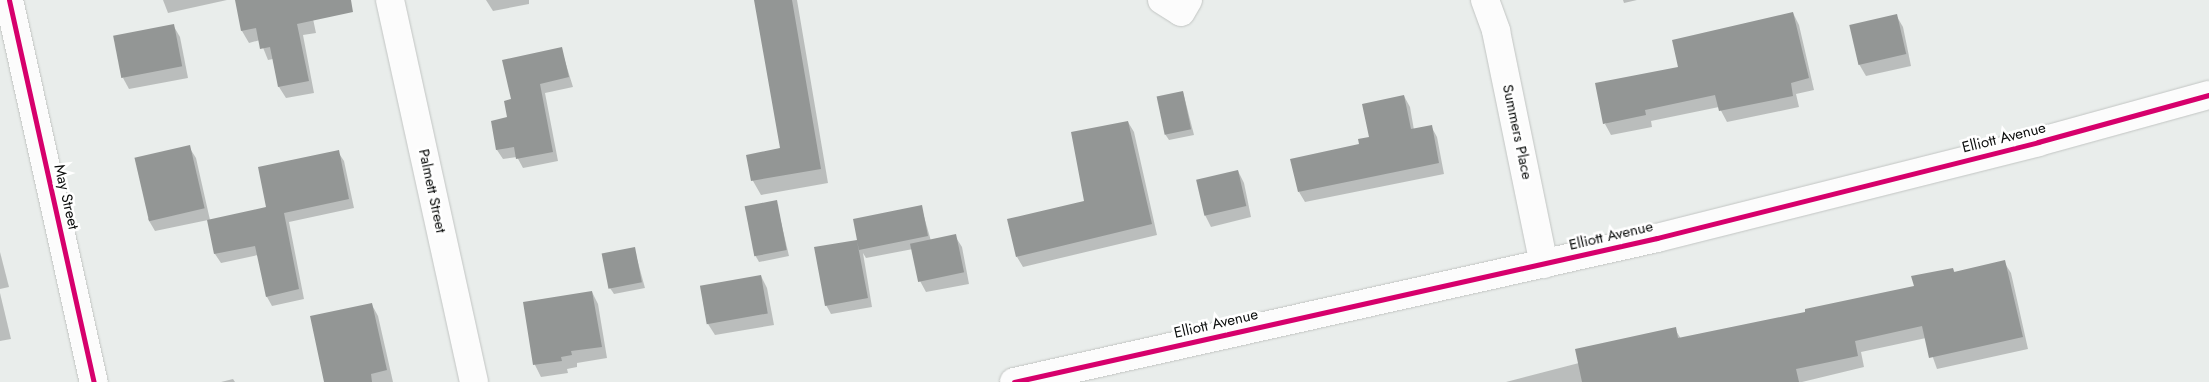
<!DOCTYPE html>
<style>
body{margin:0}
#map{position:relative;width:2209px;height:382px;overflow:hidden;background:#e9edeb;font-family:Jost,sans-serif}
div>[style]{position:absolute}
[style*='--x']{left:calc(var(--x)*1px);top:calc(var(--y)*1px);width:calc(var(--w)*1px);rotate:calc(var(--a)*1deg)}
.shadow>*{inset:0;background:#0003}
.building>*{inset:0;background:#939695;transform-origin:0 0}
.roads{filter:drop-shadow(0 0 1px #c2c5c3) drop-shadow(0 0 1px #c2c5c3)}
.minor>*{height:28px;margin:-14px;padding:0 14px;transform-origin:14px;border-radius:14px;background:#fcfcfc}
.cycleway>*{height:5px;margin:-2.5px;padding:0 2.5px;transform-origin:2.5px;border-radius:2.5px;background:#d6006c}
span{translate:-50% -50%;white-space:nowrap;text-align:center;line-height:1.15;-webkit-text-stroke:5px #fff;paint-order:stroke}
.street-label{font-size:15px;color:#0a0c0b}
</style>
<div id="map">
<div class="shadow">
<i style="clip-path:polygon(163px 0,227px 0,168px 13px)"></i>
<i style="clip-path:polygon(236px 0,309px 0,316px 33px,303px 35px,314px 93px,286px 98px,279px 87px,273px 59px,268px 60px,260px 40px,249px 43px,242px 31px)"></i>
<i style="clip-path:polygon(486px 0,529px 0,529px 4px,493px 11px)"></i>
<i style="clip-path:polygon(756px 0,797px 0,828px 183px,761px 195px,753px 181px,747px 156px,781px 149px)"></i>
<i style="clip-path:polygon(1623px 0,1637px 0,1624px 3px)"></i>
<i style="clip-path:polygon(1793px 13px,1799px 25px,1814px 90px,1796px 94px,1799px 107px,1727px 122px,1719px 107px,1651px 121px,1652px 127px,1611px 135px,1605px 124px,1680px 68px)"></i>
<i style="clip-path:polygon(1896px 15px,1903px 27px,1911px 66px,1866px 76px,1859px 64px)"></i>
<i style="clip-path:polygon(173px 25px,180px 37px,188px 78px,129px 89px,123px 78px)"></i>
<i style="clip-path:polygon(561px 48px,573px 87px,545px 93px,558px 161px,523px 168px,517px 157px,503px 159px,497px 150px,492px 122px,508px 118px,513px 100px)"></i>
<i style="clip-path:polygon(1183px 92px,1194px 135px,1169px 140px,1165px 134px)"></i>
<i style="clip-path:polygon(1404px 96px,1410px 107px,1414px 130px,1431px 126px,1437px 137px,1444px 174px,1305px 202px,1299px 192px,1370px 138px)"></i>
<i style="clip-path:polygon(1128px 122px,1134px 132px,1157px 235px,1023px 267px,1017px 257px,1086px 202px)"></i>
<i style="clip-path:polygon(189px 147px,196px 158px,210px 220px,268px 208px,338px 152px,344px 161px,354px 208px,289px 222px,304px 299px,272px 306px,267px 297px,258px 255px,221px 263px,215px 254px,208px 220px,155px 231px,148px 219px)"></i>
<i style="clip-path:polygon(1238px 171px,1244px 183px,1251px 217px,1211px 227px,1205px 215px)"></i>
<i style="clip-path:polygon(776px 201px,789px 256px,759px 262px,755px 255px)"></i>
<i style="clip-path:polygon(921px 206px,931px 241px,955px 236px,962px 247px,969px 284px,926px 292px,920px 281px,913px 249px,866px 258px,863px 253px,872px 307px,831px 314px,826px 305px,815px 248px,859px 241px)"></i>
<i style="clip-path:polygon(634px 248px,645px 288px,614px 294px,610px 288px)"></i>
<i style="clip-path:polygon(0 252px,9px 287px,0 289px)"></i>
<i style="clip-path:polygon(2004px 262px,2011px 273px,2028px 349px,1937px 369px,1926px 338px,1861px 352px,1864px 367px,1802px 382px,1506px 382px,1579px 363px,1675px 329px,1681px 339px,1807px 313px,1915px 287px,1953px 269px,1955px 273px)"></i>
<i style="clip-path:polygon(761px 276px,767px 288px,774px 325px,715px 335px,708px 324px)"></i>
<i style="clip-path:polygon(592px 292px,598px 304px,607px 358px,577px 363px,577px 367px,567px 369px,568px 373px,541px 377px,535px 365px,524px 303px)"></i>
<i style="clip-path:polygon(0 293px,11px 339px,0 341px)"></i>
<i style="clip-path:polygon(372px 305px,378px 316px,393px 382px,325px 382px)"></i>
<i style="clip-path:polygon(233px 379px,235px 382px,221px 382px)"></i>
</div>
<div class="building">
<i style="clip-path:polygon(235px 0,351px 0,353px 12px,297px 24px,309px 81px,278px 87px,270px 47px,260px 49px,256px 28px,241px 31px)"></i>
<i style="clip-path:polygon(754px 0,792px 0,821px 169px,751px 181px,746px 155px,780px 148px)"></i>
<i style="clip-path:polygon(1793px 12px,1809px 78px,1791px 83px,1793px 96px,1719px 111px,1715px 95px,1645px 110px,1646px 115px,1603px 124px,1595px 83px,1678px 67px,1672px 40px)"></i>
<i style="left:1897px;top:14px;width:41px;height:49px;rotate:77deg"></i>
<i style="left:174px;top:24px;width:43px;height:62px;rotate:79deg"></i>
<i style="clip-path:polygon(562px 47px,569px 77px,540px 84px,553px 152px,516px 159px,514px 147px,496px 150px,491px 121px,507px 117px,504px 101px,511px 99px,502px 60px)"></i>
<i style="left:1183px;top:91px;width:39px;height:27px;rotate:78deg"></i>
<i style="clip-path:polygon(1404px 95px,1411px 129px,1432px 125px,1439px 163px,1298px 192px,1290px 159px,1359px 144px,1358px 139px,1369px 137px,1362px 104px)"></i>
<i style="clip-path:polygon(1128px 121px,1152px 224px,1016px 257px,1007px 219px,1084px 201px,1071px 132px)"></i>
<i style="left:190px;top:145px;width:65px;height:57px;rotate:77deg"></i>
<i style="clip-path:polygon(339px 150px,349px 199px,284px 213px,299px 289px,266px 297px,255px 246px,214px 254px,207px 220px,266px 207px,258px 167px)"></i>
<i style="left:1238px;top:170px;width:37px;height:43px;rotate:77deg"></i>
<i style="left:777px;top:200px;width:51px;height:33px;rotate:79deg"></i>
<i style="clip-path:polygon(922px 205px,928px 236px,859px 250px,857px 241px,868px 298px,825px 306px,814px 247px,857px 240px,853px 219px)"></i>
<i style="left:956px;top:234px;width:39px;height:47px;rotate:78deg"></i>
<i style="left:635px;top:247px;width:36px;height:34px;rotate:79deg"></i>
<i style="clip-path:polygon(2005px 260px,2023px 337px,1929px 358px,1922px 326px,1855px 341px,1858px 356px,1796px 369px,1799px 382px,1582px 382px,1575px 349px,1676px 327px,1678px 338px,1805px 312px,1805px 309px,1914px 286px,1911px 276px,1953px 268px,1954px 272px)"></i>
<i style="left:761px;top:275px;width:39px;height:62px;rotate:80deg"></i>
<i style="clip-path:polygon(592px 291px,602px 347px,571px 351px,572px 355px,561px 357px,562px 361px,533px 365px,523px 302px)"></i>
<i style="clip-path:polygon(372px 303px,387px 370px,371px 374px,372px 382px,324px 382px,310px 316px)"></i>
</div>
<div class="roads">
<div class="minor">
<i style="--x:9;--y:0;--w:391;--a:77.5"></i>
<i style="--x:390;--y:0;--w:391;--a:77.6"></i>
<i style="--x:1162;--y:0;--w:22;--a:32"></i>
<i style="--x:1181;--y:12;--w:14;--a:-60"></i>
<i style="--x:1485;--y:0;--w:33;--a:70"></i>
<i style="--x:1496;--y:31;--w:238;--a:78.4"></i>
<i style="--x:1014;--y:382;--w:659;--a:-12.62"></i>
<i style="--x:1657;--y:238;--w:393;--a:-14.1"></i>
<i style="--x:2038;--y:142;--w:177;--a:-15.4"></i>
</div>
</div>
<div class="cycleway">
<i style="--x:9;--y:0;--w:391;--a:77.5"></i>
<i style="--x:1014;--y:382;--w:659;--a:-12.62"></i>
<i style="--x:1657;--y:238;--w:393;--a:-14.1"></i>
<i style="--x:2038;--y:142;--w:177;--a:-15.4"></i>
</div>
<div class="street-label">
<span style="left:1517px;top:132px;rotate:78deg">Summers Place</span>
<span style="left:2004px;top:138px;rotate:-14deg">Elliott Avenue</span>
<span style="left:432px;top:191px;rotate:78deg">Palmett Street</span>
<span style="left:66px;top:197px;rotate:77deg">May Street</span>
<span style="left:1611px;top:236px;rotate:-13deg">Elliott Avenue</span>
<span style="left:1216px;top:324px;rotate:-13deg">Elliott Avenue</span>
</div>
</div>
